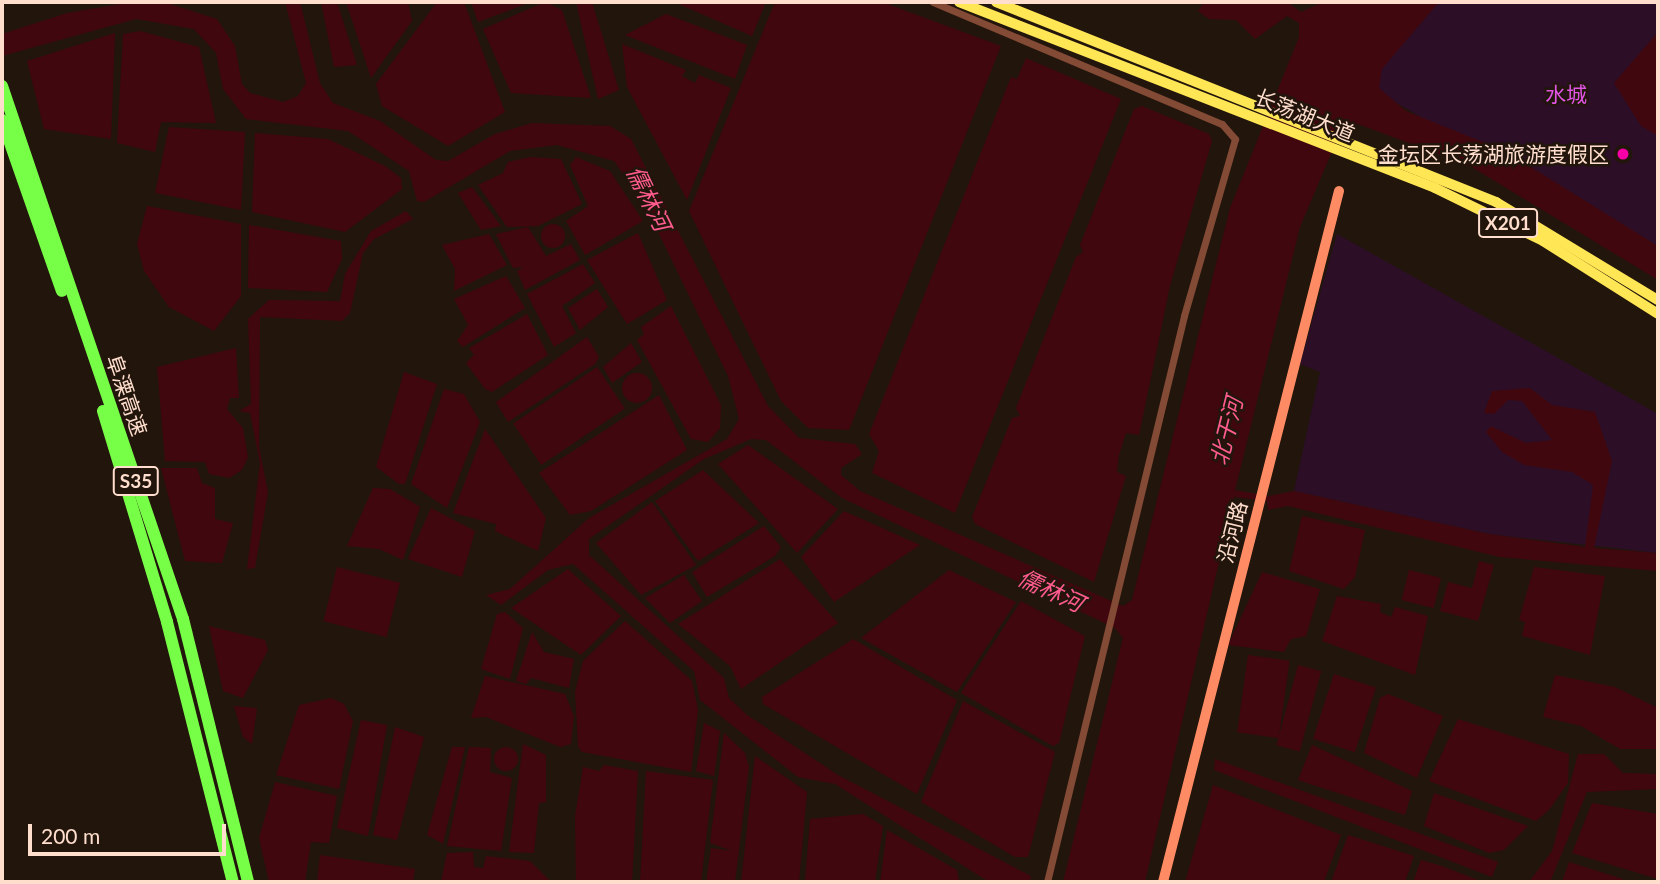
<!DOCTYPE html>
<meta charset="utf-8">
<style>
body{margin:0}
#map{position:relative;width:1660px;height:884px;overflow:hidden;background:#22150c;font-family:Lato,"Noto Sans SC",sans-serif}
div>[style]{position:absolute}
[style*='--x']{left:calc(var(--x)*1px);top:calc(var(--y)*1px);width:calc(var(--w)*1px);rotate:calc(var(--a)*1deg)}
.green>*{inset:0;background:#2c0f27}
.water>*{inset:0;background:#40070f;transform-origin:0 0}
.round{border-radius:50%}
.street>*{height:7px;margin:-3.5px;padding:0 3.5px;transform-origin:3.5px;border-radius:3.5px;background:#834a35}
.secondary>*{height:10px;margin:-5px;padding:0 5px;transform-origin:5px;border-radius:5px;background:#ff8b64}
.primary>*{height:10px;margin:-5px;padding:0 5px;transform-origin:5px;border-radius:5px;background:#ffe654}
.highway>*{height:12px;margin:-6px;padding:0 6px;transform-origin:6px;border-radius:6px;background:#77ff48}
.dots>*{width:19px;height:19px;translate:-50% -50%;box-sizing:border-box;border:4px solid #22150c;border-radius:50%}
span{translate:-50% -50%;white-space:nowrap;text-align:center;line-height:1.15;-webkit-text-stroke:5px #22150c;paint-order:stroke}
.shield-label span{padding:2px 5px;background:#22150c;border:2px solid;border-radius:5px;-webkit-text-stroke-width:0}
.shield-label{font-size:19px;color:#ffdecd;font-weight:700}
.park-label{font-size:21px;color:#e154e4}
.street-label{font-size:21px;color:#ffdecd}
.poi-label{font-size:21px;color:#ffdecd}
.right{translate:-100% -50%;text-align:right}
.water-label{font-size:23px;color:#ff5b8e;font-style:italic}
.frame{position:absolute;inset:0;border:4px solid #ffdecd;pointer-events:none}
.scale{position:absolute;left:28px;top:824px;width:198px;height:32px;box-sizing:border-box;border:4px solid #ffdecd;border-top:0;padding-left:9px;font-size:21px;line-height:24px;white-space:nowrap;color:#ffdecd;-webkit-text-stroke:5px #22150c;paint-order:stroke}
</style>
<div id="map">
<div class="green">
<i style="clip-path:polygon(1375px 2px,1658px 2px,1658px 255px,1359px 81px)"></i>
<i style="clip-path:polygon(1337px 234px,1658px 414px,1658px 553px,1489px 534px,1294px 491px,1320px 372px,1300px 364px)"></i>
</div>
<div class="water">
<i style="clip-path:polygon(132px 2px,170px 4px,217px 19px,235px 46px,242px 84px,250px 93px,283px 102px,298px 96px,306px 83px,285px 2px,300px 2px,320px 83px,333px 103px,380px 121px,436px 160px,448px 161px,495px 134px,532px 123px,610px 126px,631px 139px,768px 406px,799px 438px,855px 444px,862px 454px,841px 468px,841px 475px,860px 491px,1123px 606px,1132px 600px,1230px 208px,1299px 37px,1299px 23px,1287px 16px,1255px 39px,1236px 20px,1209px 19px,1198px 11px,1204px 2px,1287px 2px,1301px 12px,1323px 2px,1439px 2px,1382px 69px,1379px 88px,1406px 111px,1505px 151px,1658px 246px,1658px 280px,1470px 166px,1358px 124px,1341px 130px,1300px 227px,1235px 490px,1269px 496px,1294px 491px,1489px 534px,1585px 547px,1593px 485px,1572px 472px,1524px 465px,1502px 452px,1486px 432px,1491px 426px,1526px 443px,1552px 440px,1522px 401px,1508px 400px,1494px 414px,1484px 413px,1492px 391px,1530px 388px,1552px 405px,1595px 412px,1612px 461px,1594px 548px,1658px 553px,1658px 571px,1500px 557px,1288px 506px,1268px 510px,1267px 501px,1234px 497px,1145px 882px,1063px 882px,1123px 638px,1115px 628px,842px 498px,766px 440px,751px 439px,704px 459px,589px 539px,589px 555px,724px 678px,729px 698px,747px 715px,838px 775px,1031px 876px,1030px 882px,989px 882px,835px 784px,798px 777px,700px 700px,694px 671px,573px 564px,548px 570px,501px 605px,486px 595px,510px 589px,589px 518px,727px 439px,739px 419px,728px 376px,645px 205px,614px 161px,557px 145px,510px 151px,424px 202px,417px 201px,409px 171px,348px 131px,246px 119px,223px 89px,216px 53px,194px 29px,136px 19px,2px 56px,2px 34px,67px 13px)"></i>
<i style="clip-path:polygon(321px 2px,337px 2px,357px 65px,334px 67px)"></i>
<i style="clip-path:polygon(346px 2px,408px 2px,412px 21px,371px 78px)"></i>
<i style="clip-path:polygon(437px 2px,464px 2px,505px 112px,448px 146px,382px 106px,376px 84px)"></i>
<i style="clip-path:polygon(471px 2px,531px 2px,478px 22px)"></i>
<i style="clip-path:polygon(545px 2px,562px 10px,591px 98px,511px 93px,483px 29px)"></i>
<i style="clip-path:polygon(576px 2px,592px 2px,619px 90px,598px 99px)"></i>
<i style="clip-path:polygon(674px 2px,766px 2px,752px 36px)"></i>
<i style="clip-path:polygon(775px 2px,882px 2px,1001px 46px,849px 430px,808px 428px,781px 401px,689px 211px)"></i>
<i style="clip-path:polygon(666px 14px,747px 45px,735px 79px,625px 35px)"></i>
<i style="clip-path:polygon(140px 31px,199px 47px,216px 123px,161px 122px,155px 152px,117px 143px,123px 34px)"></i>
<i style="clip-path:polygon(1658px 32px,1658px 136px,1641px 126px,1614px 83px)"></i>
<i style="clip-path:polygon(115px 33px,111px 139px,44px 129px,27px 61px)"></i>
<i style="clip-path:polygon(622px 44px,686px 70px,682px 76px,695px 83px,699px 75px,731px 88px,687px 200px,627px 87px)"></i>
<i style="clip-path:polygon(1026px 58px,1121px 99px,955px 513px,872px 473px,879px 451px,869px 434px,1011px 77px,1017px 79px)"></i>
<i style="clip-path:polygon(1142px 106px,1209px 134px,1212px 141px,1170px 286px,1139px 435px,1126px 433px,1119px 455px,1117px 472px,1126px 476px,1094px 582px,975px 524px,972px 517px,1012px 418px,1020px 416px,1016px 408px,1076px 257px,1083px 252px,1080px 245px,1134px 109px)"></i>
<i style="clip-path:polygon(169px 127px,245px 132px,241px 210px,155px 193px)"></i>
<i style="clip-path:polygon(255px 133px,328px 139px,385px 166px,401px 178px,402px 189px,345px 232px,252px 212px)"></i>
<i style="clip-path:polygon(530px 157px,561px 159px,582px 204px,538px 226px,507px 227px,478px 185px,503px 173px,508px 162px)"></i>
<i style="clip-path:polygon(576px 157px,610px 171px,643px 221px,585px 255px,566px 221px,588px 206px,570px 165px)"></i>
<i style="clip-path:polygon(472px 187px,501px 226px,481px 230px,458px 193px)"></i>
<i style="clip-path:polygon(147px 206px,241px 224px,241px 296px,214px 331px,169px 307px,144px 271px,137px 244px)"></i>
<i style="clip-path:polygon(406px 211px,413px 219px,374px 239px,363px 253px,350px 313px,342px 321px,260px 317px,259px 447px,268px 492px,255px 568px,247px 569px,260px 463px,250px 413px,239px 411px,251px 404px,248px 319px,269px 300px,340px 301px,345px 274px,371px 231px)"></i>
<i class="round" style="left:541px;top:224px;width:24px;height:24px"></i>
<i style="clip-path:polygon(249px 225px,341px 241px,342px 259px,327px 292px,248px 288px)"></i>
<i style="clip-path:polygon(528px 227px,546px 256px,571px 244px,580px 260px,525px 290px,517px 271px,523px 267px,513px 268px,496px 234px)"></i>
<i style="clip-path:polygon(638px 233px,667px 300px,627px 324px,587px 260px)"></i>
<i style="clip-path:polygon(489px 234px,507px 265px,454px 291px,455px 269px,442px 245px)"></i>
<i style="clip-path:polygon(583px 264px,595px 283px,562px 306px,576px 333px,554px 347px,527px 294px)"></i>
<i style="clip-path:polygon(506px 276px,525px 308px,463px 347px,457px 341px,468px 325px,454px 299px)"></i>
<i style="clip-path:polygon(597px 289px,608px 307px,580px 330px,568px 308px)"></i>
<i style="clip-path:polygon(671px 306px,721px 405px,720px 428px,708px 442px,691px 439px,637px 340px,644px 334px,641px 327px)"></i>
<i style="clip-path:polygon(527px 314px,548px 355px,492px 392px,485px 389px,466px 363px,474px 355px,469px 348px)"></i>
<i style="clip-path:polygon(587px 337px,599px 357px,595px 364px,508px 422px,496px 402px)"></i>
<i style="clip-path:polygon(631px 343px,642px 362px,612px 383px,603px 367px)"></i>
<i style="clip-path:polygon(236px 348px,239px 398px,230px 398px,227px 409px,243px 428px,248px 457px,242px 470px,229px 478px,209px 474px,205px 462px,165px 461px,157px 367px)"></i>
<i style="left:597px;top:367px;width:50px;height:101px;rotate:56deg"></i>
<i style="clip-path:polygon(404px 372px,437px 384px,405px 484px,399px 484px,376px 467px)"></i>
<i class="round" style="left:622px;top:373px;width:30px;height:30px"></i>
<i style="clip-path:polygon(444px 389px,464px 394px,480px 422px,447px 508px,411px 484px)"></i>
<i style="clip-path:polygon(659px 395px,687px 450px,591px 511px,570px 515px,539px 473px)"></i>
<i style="clip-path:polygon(485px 429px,546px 518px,538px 551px,495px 531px,496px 524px,453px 513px)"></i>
<i style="clip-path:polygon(748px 445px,838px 509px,797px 553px,718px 464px)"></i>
<i style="clip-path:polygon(161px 468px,197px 468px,202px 483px,215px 488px,215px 519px,233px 523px,222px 563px,185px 561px)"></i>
<i style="clip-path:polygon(703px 470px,759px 523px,698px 561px,655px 501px)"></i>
<i style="clip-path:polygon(373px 488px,390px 489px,420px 507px,403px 560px,379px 549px,347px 546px)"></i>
<i style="clip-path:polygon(652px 502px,696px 565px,641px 595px,596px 543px)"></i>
<i style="clip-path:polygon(431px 508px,475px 531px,462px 577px,408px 559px)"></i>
<i style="clip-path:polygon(844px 511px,920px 545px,834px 602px,801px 557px)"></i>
<i style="clip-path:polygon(1302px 516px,1365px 530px,1355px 577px,1344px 589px,1289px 571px)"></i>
<i style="clip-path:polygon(764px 526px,781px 547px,775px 556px,707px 597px,692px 572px)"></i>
<i style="clip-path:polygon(780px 559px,838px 623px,741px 689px,730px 666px,678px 624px)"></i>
<i style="clip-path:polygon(1479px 561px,1494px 565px,1478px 621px,1440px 611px,1448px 582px,1472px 588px)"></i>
<i style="left:337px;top:567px;width:65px;height:56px;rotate:14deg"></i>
<i style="clip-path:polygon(1534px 567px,1605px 576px,1590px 655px,1522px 636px,1525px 622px,1519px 620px)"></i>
<i style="clip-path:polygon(568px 569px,621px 616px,581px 655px,511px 608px)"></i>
<i style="clip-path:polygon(949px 570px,1016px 602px,957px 692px,861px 638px)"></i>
<i style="left:1409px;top:570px;width:33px;height:31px;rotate:14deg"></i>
<i style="clip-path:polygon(1262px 572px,1320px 589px,1306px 636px,1291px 639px,1284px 652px,1228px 645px)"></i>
<i style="clip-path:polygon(684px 575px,702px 601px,670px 623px,645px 598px)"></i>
<i style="clip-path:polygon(1337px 596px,1381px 604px,1380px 612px,1391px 617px,1395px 607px,1428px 616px,1415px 675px,1322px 641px)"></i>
<i style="clip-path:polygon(1021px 601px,1085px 636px,1059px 743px,1053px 746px,961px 693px)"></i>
<i style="clip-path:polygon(505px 612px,523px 628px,510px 679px,481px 669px,497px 614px)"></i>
<i style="clip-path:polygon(625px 621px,692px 681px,698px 710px,691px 772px,582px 752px,578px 746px,575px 692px,583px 661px)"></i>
<i style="clip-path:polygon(209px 626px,265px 640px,268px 650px,243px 698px,223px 691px)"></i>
<i style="clip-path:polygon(532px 632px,544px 652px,574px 659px,569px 688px,531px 678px,526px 684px,516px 681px)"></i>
<i style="clip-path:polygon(853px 639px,957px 700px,917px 794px,763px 704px,762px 697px)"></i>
<i style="left:1248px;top:655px;width:42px;height:78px;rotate:8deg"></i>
<i style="left:1298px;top:665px;width:24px;height:83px;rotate:15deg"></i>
<i style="left:1334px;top:674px;width:44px;height:68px;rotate:18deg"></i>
<i style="clip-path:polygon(1555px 675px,1615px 687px,1658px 708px,1658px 749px,1620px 749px,1581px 726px,1543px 717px)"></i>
<i style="clip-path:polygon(485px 676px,565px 694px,574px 716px,571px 744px,560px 747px,486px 717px,471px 718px)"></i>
<i style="clip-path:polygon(1388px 694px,1443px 716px,1417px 778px,1364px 753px,1380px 698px)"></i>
<i style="clip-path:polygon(331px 698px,344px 704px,353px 721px,339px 789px,276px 775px,299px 705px)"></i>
<i style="clip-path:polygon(963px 701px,1055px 752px,1028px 857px,1015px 857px,921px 802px)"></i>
<i style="clip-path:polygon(234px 706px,257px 708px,252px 744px,243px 737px)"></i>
<i style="clip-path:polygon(1458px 719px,1569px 754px,1568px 783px,1549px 810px,1536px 821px,1429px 781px)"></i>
<i style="clip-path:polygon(361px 720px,387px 725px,368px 836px,337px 828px)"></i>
<i style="clip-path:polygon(704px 723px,720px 731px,714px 776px,696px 771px)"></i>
<i style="clip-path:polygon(395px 727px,424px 737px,397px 840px,373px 835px)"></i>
<i style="clip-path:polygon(724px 733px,745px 753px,749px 767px,735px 882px,706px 882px,711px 848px,732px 851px,710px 843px)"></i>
<i style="clip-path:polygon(523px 744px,546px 755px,546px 802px,539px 803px,534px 853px,509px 852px)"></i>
<i style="clip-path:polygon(1312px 745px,1412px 791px,1405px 815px,1298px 780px)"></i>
<i class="round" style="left:494px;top:747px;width:24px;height:24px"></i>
<i style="clip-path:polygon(452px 747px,465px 747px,443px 844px,427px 835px)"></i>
<i style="clip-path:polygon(469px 747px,491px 748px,490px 772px,512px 778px,501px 851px,447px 846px)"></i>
<i style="clip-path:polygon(1578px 754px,1604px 754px,1623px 773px,1658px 774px,1658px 789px,1587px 792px,1550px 882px,1529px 882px,1552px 851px)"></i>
<i style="clip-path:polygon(755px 756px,807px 792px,799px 882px,741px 882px)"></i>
<i style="clip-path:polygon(1215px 759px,1498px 862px,1492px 877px,1214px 770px)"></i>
<i style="clip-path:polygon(604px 765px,638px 771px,632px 882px,576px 882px,575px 816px,583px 767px,599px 771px)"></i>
<i style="clip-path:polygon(646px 771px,713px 780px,701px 882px,640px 882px)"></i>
<i style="clip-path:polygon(275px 782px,337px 796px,329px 843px,311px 842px,305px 882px,269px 882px,259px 838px)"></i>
<i style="clip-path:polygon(1213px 785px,1341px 835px,1324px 882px,1185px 882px)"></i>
<i style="clip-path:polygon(1434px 793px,1528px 826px,1504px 850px,1489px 853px,1424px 826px)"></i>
<i style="clip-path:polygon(1592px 803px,1658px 814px,1658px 879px,1572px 853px)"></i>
<i style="clip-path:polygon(863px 814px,883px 826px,875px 882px,805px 882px,810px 819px)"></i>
<i style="clip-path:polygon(887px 830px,957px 870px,959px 882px,880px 882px)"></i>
<i style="clip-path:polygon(1348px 835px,1414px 856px,1405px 882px,1331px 882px)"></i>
<i style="clip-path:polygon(473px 852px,474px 867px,483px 868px,486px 856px,530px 861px,551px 882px,441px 882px,447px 853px)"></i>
<i style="clip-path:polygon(320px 855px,415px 869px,413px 882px,317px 882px)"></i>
<i style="clip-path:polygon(1421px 860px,1442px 866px,1483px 882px,1413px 882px)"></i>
<i style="clip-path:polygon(1569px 862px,1623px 879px,1623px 882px,1562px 882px)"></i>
</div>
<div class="street">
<i style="--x:933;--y:2;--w:314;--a:22.9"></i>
<i style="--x:1222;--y:124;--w:20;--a:49"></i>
<i style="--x:1235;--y:139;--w:184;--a:106.1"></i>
<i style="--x:1184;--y:316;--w:582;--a:103.61"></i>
</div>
<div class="secondary">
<i style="--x:1163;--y:882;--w:713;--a:-75.71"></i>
</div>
<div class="primary">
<i style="--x:959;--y:2;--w:511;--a:21.34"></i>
<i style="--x:1435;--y:188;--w:120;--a:26.1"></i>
<i style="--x:1543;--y:241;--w:136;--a:32.4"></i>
<i style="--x:996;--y:2;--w:539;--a:21.8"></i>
<i style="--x:1496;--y:202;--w:189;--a:31.2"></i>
</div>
<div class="highway">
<i style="--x:2;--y:86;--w:563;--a:71.24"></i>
<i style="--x:183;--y:619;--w:271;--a:76.1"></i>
<i style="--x:2;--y:120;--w:181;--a:70.7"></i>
<i style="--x:103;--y:411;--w:220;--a:73.1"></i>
<i style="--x:167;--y:622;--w:268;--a:75.8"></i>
</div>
<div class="dots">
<i style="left:1623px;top:154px;background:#f800a8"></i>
</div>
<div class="shield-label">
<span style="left:1508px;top:223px">X201</span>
<span style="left:136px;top:481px">S35</span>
</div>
<div class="park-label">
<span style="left:1566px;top:94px">水城</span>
</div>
<div class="street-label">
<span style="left:1305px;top:115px;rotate:22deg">长荡湖大道</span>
<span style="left:127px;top:395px;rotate:71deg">阜溧高速</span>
<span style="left:1232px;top:532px;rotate:-76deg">沿河路</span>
</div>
<div class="poi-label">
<span class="right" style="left:1609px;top:154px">金坛区长荡湖旅游度假区</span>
</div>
<div class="water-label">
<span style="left:649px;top:198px;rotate:64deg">儒林河</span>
<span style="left:1226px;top:431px;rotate:-76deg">北干河</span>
<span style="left:1051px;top:590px;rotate:25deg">儒林河</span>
</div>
<div class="frame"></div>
<div class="scale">200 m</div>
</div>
